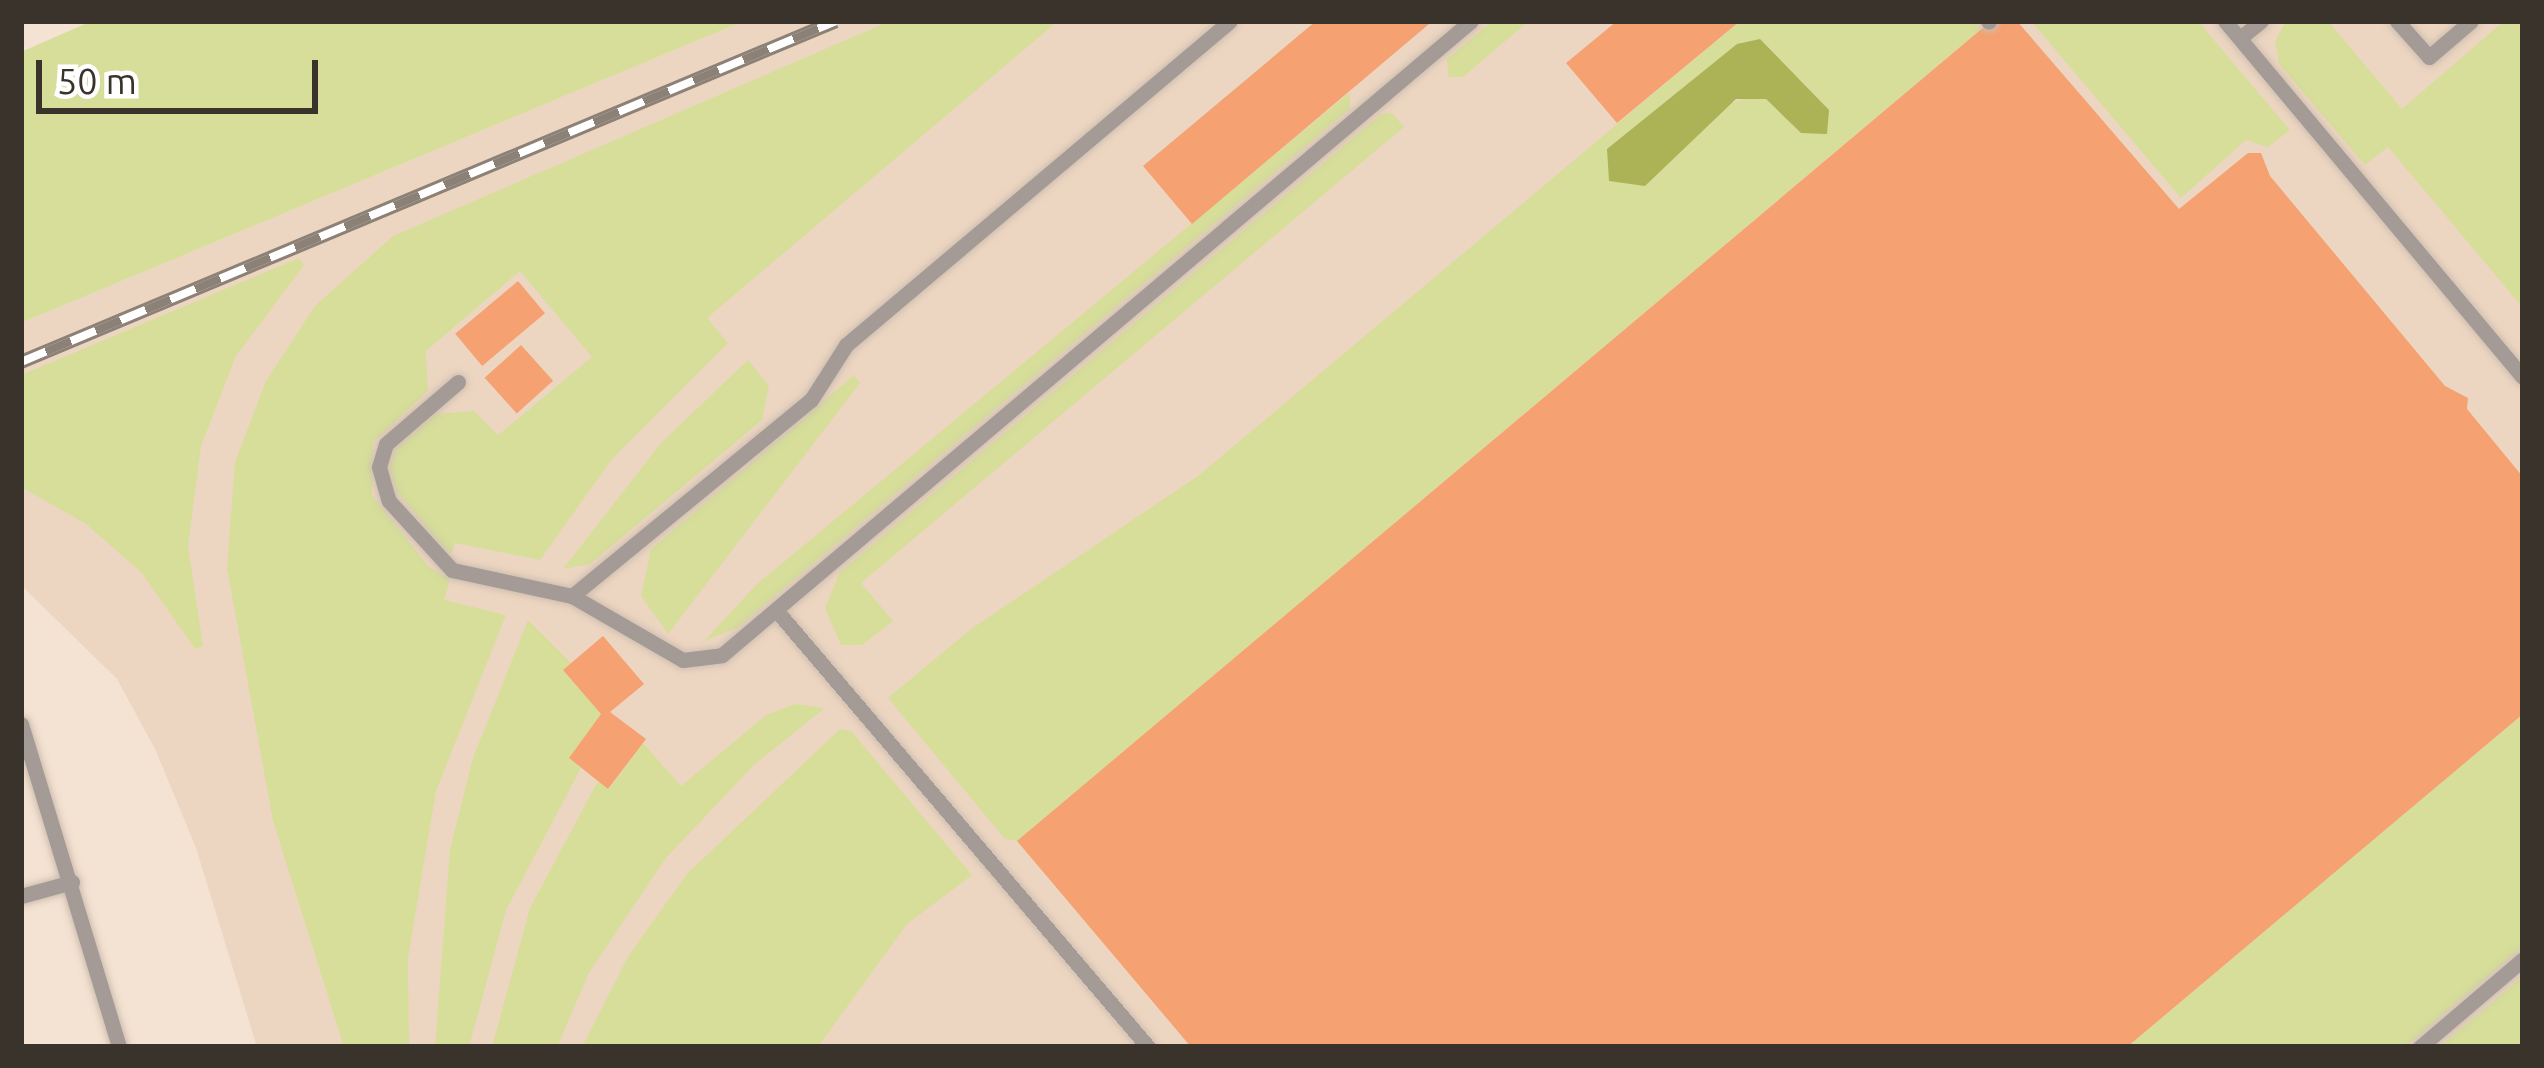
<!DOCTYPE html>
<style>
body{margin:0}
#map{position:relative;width:2544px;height:1068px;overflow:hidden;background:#f4e2d2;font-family:Ubuntu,sans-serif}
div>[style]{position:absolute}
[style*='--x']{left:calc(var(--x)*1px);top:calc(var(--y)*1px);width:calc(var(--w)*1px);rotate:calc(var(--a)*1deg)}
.built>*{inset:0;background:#edd6c1}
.green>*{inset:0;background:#d6de9a}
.forest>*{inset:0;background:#abb356}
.building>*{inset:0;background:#f5a171;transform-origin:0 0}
.roads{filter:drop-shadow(0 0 3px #cfbfb1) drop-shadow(0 0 3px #cfbfb1)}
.service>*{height:15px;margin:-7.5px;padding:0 7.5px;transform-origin:7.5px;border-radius:7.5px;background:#a49a96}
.rail>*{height:14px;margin-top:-7px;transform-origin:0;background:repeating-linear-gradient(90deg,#fff 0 27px,#8c8176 0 54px);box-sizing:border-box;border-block:3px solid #8c8176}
span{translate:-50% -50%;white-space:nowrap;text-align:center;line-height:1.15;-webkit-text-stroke:9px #fff;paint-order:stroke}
.frame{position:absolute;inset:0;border:24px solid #39332c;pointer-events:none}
.scale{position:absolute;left:36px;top:60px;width:282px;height:54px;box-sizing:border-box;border:6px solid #39332c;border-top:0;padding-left:15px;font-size:36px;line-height:42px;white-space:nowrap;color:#39332c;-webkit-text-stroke:9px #fff;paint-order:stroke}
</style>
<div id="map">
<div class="built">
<i style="clip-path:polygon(744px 21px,2523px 21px,2523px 1047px,257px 1047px,196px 848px,156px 751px,117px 679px,21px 585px,21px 323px)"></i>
</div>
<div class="green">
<i style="clip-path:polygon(92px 21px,744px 21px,21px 323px,21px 52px)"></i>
<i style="clip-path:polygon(890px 21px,1058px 21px,707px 318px,728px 343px,612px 459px,540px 560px,455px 543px,452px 553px,444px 548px,396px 491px,389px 468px,395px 449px,435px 414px,474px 411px,498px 435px,592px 357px,520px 271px,426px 351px,428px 391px,373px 443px,372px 495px,429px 567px,450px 579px,444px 600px,506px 615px,436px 791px,408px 958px,409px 1047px,344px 1047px,273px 821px,227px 568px,235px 462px,266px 381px,315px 306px,393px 236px)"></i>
<i style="clip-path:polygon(1492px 21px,1529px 21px,1463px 77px,1448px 77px,1447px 59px)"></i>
<i style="clip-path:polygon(evenodd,1740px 21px,1974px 21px,1981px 29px,1017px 841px,1005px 839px,888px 698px,971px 629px,1198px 476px,1740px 21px,1760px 39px,1829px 110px,1801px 133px,1766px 99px,1752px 96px,1607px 149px,1737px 44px,1760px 39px)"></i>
<i style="clip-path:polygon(2031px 21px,2198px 21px,2290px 130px,2268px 147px,2246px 140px,2181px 198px)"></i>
<i style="clip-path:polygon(2328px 21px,2402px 109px,2504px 21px,2523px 21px,2523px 308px,2388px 147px,2365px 165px,2279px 64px,2275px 41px,2285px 23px)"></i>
<i style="clip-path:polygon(1350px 92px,1350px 109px,737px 628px,704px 641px,756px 585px)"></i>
<i style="clip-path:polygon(1381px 114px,1392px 113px,1404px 127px,861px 583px,893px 621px,862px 645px,841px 645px,825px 608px,840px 572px)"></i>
<i style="clip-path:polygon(299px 258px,304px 265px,236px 356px,201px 446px,188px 546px,203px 646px,195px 649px,142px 573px,86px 524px,21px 487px,21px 375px)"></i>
<i style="clip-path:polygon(748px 360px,769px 386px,762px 420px,590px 564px,563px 569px,661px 443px)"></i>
<i style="clip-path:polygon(854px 375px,860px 383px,668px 634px,641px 596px,651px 549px)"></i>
<i style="clip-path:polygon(528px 620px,571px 663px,564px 670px,601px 714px,569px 758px,581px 768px,506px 910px,469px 1047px,435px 1047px,450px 849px,473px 758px)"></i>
<i style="clip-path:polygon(795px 704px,825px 708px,755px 764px,666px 858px,589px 973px,557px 1047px,492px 1047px,530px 908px,598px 781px,609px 789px,643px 743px,681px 786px,766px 715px)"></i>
<i style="clip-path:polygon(2523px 714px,2523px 947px,2405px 1047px,2127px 1047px)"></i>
<i style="clip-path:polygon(840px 729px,851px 731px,972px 875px,907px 924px,818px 1047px,582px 1047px,629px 955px,687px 874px)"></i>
<i style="clip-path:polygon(2523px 976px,2523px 1047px,2439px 1047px)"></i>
</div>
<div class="forest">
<i style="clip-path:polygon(1760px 39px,1829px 110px,1827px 134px,1801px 133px,1766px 99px,1736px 99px,1645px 186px,1609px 181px,1607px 149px,1737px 44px)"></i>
</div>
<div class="building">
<i style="clip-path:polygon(1316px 21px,1429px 24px,1192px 224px,1143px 166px)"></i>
<i style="clip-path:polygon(1617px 21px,1740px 21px,1617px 123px,1566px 63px)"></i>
<i style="clip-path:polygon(1991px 21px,2017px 21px,2179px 209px,2248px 153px,2261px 153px,2270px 176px,2445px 386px,2468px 398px,2467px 409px,2523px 477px,2523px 714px,2127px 1047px,1191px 1047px,1017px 841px)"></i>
<i style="left:518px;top:281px;width:42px;height:82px;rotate:50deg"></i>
<i style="left:521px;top:345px;width:48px;height:49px;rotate:48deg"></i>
<i style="clip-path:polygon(603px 636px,644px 684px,610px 712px,646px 739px,608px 789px,569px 758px,601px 714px,563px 670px)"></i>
</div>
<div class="roads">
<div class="service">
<i style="--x:1988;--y:21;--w:1;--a:45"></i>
<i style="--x:2225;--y:21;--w:464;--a:50.1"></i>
<i style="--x:2397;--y:21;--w:48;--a:48.4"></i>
<i style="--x:2429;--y:57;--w:55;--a:-40.6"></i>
<i style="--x:2240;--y:38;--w:27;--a:-39"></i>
<i style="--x:458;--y:382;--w:95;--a:139.3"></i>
<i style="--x:386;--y:444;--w:24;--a:107"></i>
<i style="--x:379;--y:467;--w:35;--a:74"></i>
<i style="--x:389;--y:501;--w:93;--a:47.6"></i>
<i style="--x:452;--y:570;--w:123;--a:12.2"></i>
<i style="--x:572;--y:596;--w:309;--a:-39.4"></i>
<i style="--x:811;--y:400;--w:65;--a:-57.5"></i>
<i style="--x:846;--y:345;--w:502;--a:-40.16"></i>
<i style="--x:572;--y:596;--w:128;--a:30"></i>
<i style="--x:683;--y:660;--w:39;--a:-7"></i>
<i style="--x:722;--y:655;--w:981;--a:-40.25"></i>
<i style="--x:776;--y:610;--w:574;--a:49.59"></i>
<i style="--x:21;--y:724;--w:338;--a:73.1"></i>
<i style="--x:21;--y:896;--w:53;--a:-15.4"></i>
<i style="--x:2420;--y:1047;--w:135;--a:-40.5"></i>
</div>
</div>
<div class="rail">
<i style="--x:21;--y:362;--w:883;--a:-22.7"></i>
</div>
<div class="frame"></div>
<div class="scale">50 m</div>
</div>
